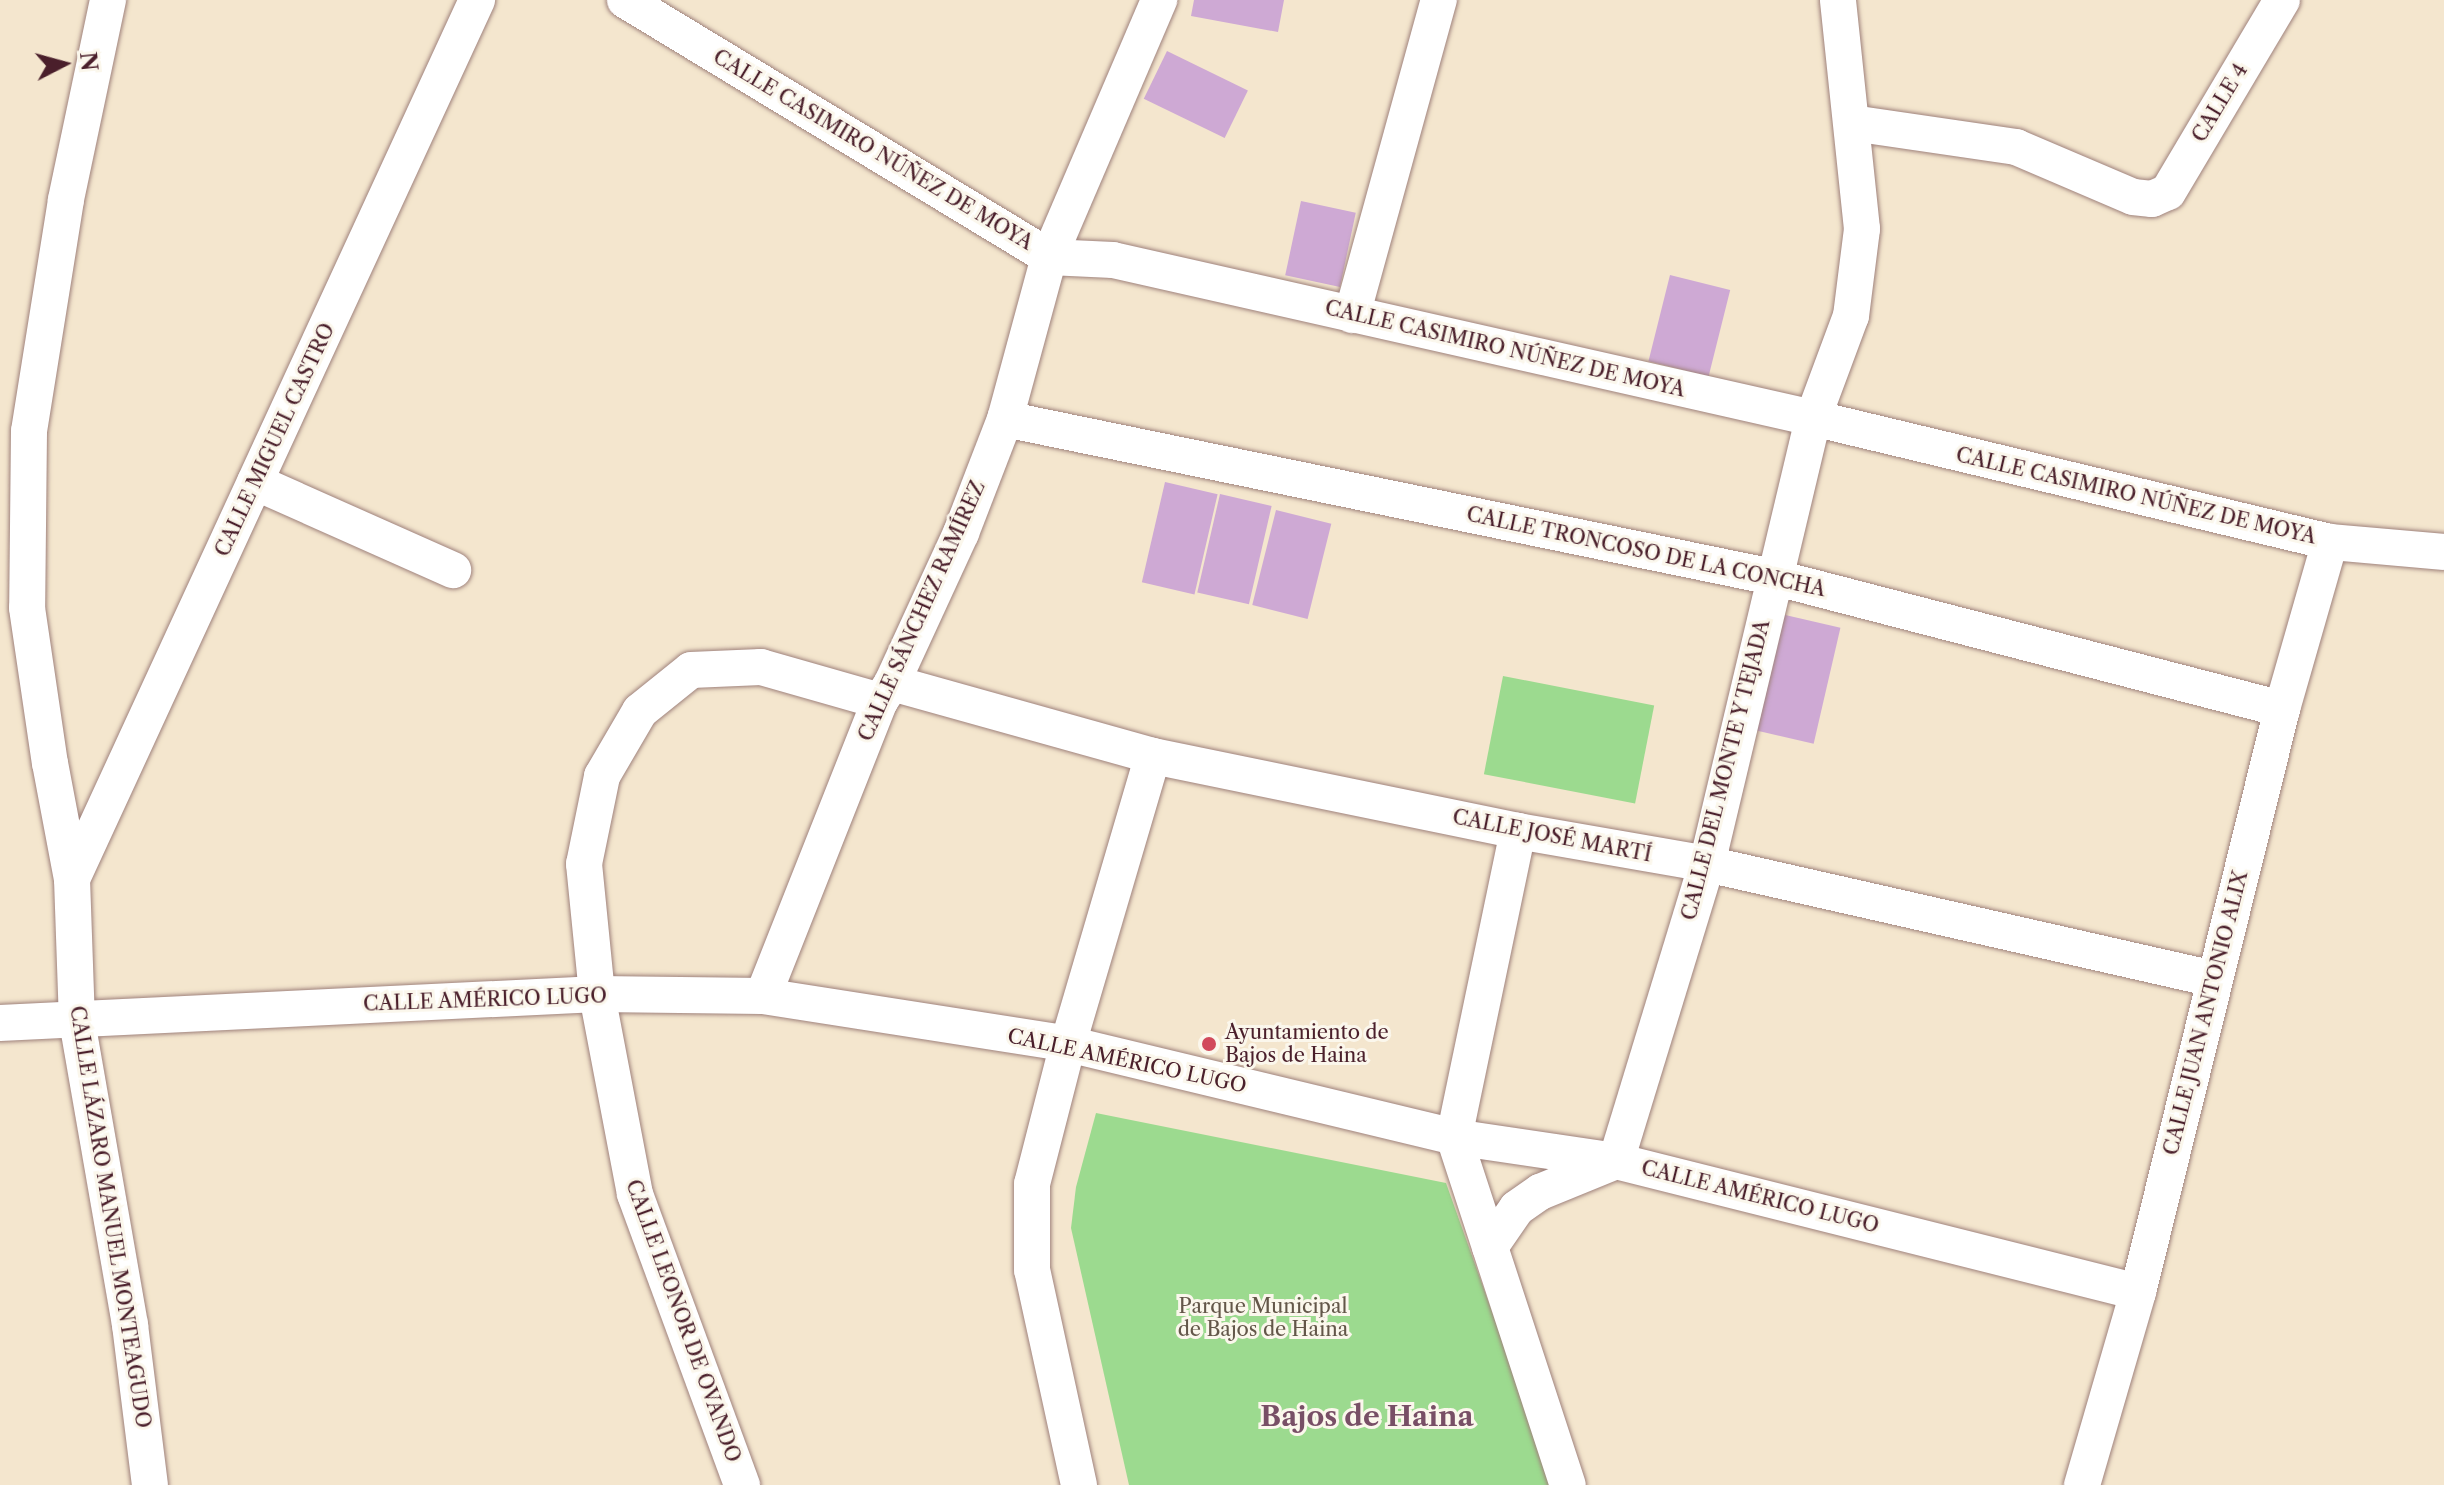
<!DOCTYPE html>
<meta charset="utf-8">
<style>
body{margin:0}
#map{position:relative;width:2444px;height:1485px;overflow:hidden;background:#f4e6ce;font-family:"Libre Caslon Text",serif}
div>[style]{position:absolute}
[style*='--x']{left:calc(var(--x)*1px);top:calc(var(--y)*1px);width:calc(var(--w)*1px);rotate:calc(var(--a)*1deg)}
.green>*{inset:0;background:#9cda8f;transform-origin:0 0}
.building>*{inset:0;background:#cea9d4;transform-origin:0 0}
.roads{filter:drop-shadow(0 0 2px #9f827c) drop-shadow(0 0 2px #9f827c)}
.street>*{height:36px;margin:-18px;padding:0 18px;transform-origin:18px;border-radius:18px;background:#fff}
.dots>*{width:22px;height:22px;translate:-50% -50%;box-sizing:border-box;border:4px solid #fbf7ec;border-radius:50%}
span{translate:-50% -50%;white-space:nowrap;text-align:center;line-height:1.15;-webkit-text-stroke:6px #fbf7ec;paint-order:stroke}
.street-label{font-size:20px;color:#4a1f2b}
.poi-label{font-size:20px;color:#4a1f2b}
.left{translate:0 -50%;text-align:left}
.park-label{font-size:20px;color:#635749}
.district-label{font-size:28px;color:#784f66;font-weight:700}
.north{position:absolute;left:24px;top:24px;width:80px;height:80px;-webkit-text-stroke:6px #fbf7ec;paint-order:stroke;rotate:84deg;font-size:22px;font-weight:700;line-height:32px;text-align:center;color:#4a1f2b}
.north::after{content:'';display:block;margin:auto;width:28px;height:36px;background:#4a1f2b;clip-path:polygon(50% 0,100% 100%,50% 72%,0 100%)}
</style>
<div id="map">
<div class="green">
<i style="left:1503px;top:676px;width:154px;height:100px;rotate:11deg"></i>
<i style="clip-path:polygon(1096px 1113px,1446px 1183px,1554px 1485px,1129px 1485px,1071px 1228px,1076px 1187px)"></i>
</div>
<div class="building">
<i style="clip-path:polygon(1194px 0,1284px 0,1278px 32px,1191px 16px)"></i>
<i style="left:1167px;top:51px;width:90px;height:53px;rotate:26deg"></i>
<i style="left:1301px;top:201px;width:56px;height:76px;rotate:12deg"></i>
<i style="left:1670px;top:275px;width:62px;height:89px;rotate:14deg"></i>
<i style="left:1165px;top:482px;width:54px;height:103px;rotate:13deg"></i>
<i style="left:1220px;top:494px;width:53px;height:101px;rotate:13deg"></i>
<i style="left:1276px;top:510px;width:57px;height:98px;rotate:14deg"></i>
<i style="left:1781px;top:614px;width:61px;height:119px;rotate:13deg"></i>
</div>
<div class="roads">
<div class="street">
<i style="--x:108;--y:0;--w:204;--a:101.9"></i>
<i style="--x:66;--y:200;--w:234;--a:99.1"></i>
<i style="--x:29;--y:431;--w:177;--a:90.6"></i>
<i style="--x:27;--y:608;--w:157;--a:81.6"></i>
<i style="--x:50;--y:763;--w:118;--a:79.3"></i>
<i style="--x:72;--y:879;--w:142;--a:88"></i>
<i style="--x:77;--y:1021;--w:309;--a:80.1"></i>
<i style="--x:130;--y:1325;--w:161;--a:82.9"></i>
<i style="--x:625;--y:0;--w:496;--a:31.2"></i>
<i style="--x:1049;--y:257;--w:64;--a:2.7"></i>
<i style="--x:1113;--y:260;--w:718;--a:12.72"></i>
<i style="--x:1813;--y:418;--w:532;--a:13.49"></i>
<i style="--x:2330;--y:542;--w:114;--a:5"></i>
<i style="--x:1852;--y:123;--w:166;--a:8.3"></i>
<i style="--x:2016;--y:147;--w:127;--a:23.1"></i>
<i style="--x:2133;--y:197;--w:19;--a:6"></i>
<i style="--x:2152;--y:199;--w:17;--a:-24"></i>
<i style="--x:2168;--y:192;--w:223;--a:-59.3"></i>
<i style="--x:1352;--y:315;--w:327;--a:-74.6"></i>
<i style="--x:1005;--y:419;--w:784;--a:11.63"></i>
<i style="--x:1773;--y:577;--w:526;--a:14.54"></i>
<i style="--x:255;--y:482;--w:217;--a:24"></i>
<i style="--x:892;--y:683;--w:271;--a:15.6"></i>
<i style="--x:1153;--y:756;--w:373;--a:11.6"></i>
<i style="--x:1518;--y:831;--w:192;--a:9.9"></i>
<i style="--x:1707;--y:864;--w:520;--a:12.78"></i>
<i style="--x:1518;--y:831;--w:313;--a:101.8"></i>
<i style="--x:1454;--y:1137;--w:366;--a:71.9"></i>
<i style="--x:72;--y:879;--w:968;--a:-65.26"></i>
<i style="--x:763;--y:996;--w:317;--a:-68.4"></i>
<i style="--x:880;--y:701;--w:22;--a:-56"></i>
<i style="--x:892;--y:683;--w:165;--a:-65.3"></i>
<i style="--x:961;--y:533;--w:122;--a:-68.9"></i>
<i style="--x:1005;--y:419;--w:168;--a:-74.8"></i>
<i style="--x:1049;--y:257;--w:280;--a:-66.8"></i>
<i style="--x:0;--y:1023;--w:598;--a:-2.78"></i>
<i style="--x:597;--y:994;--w:166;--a:0.7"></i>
<i style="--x:763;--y:996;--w:309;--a:8.9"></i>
<i style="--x:1068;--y:1044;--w:397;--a:13.5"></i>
<i style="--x:1454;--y:1137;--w:164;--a:8.4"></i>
<i style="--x:1616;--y:1161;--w:538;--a:14.09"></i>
<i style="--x:1490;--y:1247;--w:47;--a:-55.3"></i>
<i style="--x:1517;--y:1208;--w:28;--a:-35"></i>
<i style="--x:1540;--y:1192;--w:82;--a:-22.2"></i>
<i style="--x:1616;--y:1161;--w:311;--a:-73"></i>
<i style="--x:1707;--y:864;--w:458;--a:-76.6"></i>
<i style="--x:1813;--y:418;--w:109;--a:-69.6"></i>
<i style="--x:1851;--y:316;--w:88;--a:-82.8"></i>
<i style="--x:1862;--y:229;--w:230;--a:-96"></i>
<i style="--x:742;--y:1485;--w:310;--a:-110.2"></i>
<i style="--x:635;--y:1194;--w:204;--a:-100.8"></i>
<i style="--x:597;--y:994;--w:131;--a:-95.7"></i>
<i style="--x:584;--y:864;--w:90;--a:-78.4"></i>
<i style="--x:602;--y:776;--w:75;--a:-59.7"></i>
<i style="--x:640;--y:711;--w:65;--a:-38.8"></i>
<i style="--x:691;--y:670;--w:70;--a:-2.5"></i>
<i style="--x:761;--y:667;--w:124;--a:15.9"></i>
<i style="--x:1079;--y:1485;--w:220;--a:-102.3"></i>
<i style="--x:1032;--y:1270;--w:86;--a:-90"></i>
<i style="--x:1032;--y:1184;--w:145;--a:-75.6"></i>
<i style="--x:1068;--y:1044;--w:300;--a:-73.6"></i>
<i style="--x:2082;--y:1485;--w:201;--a:-73.8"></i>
<i style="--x:2138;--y:1292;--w:601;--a:-76.13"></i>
<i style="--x:2282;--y:709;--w:174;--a:-74"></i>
</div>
</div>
<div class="dots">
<i style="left:1209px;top:1044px;background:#d1495b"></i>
</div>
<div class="street-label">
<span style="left:2220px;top:103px;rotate:-59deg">CALLE 4</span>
<span style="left:873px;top:150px;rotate:31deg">CALLE CASIMIRO NÚÑEZ DE MOYA</span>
<span style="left:1505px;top:349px;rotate:13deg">CALLE CASIMIRO NÚÑEZ DE MOYA</span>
<span style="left:275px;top:440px;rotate:-65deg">CALLE MIGUEL CASTRO</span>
<span style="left:2136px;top:496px;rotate:13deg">CALLE CASIMIRO NÚÑEZ DE MOYA</span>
<span style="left:1646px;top:552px;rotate:12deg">CALLE TRONCOSO DE LA CONCHA</span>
<span style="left:922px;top:611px;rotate:-66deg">CALLE SÁNCHEZ RAMÍREZ</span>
<span style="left:1726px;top:770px;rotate:-76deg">CALLE DEL MONTE Y TEJADA</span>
<span style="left:1552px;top:836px;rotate:11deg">CALLE JOSÉ MARTÍ</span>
<span style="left:485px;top:1000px;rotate:-2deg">CALLE AMÉRICO LUGO</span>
<span style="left:2206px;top:1013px;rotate:-76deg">CALLE JUAN ANTONIO ALIX</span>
<span style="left:1127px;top:1061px;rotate:12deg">CALLE AMÉRICO LUGO</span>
<span style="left:1760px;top:1197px;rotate:14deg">CALLE AMÉRICO LUGO</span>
<span style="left:110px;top:1217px;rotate:81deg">CALLE LÁZARO MANUEL MONTEAGUDO</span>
<span style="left:683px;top:1321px;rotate:70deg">CALLE LEONOR DE OVANDO</span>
</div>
<div class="poi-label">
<span class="left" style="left:1225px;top:1044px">Ayuntamiento de<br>Bajos de Haina</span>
</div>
<div class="park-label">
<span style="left:1263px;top:1318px">Parque Municipal<br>de Bajos de Haina</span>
</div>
<div class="district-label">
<span style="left:1367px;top:1416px">Bajos de Haina</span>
</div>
<div class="north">N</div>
</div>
